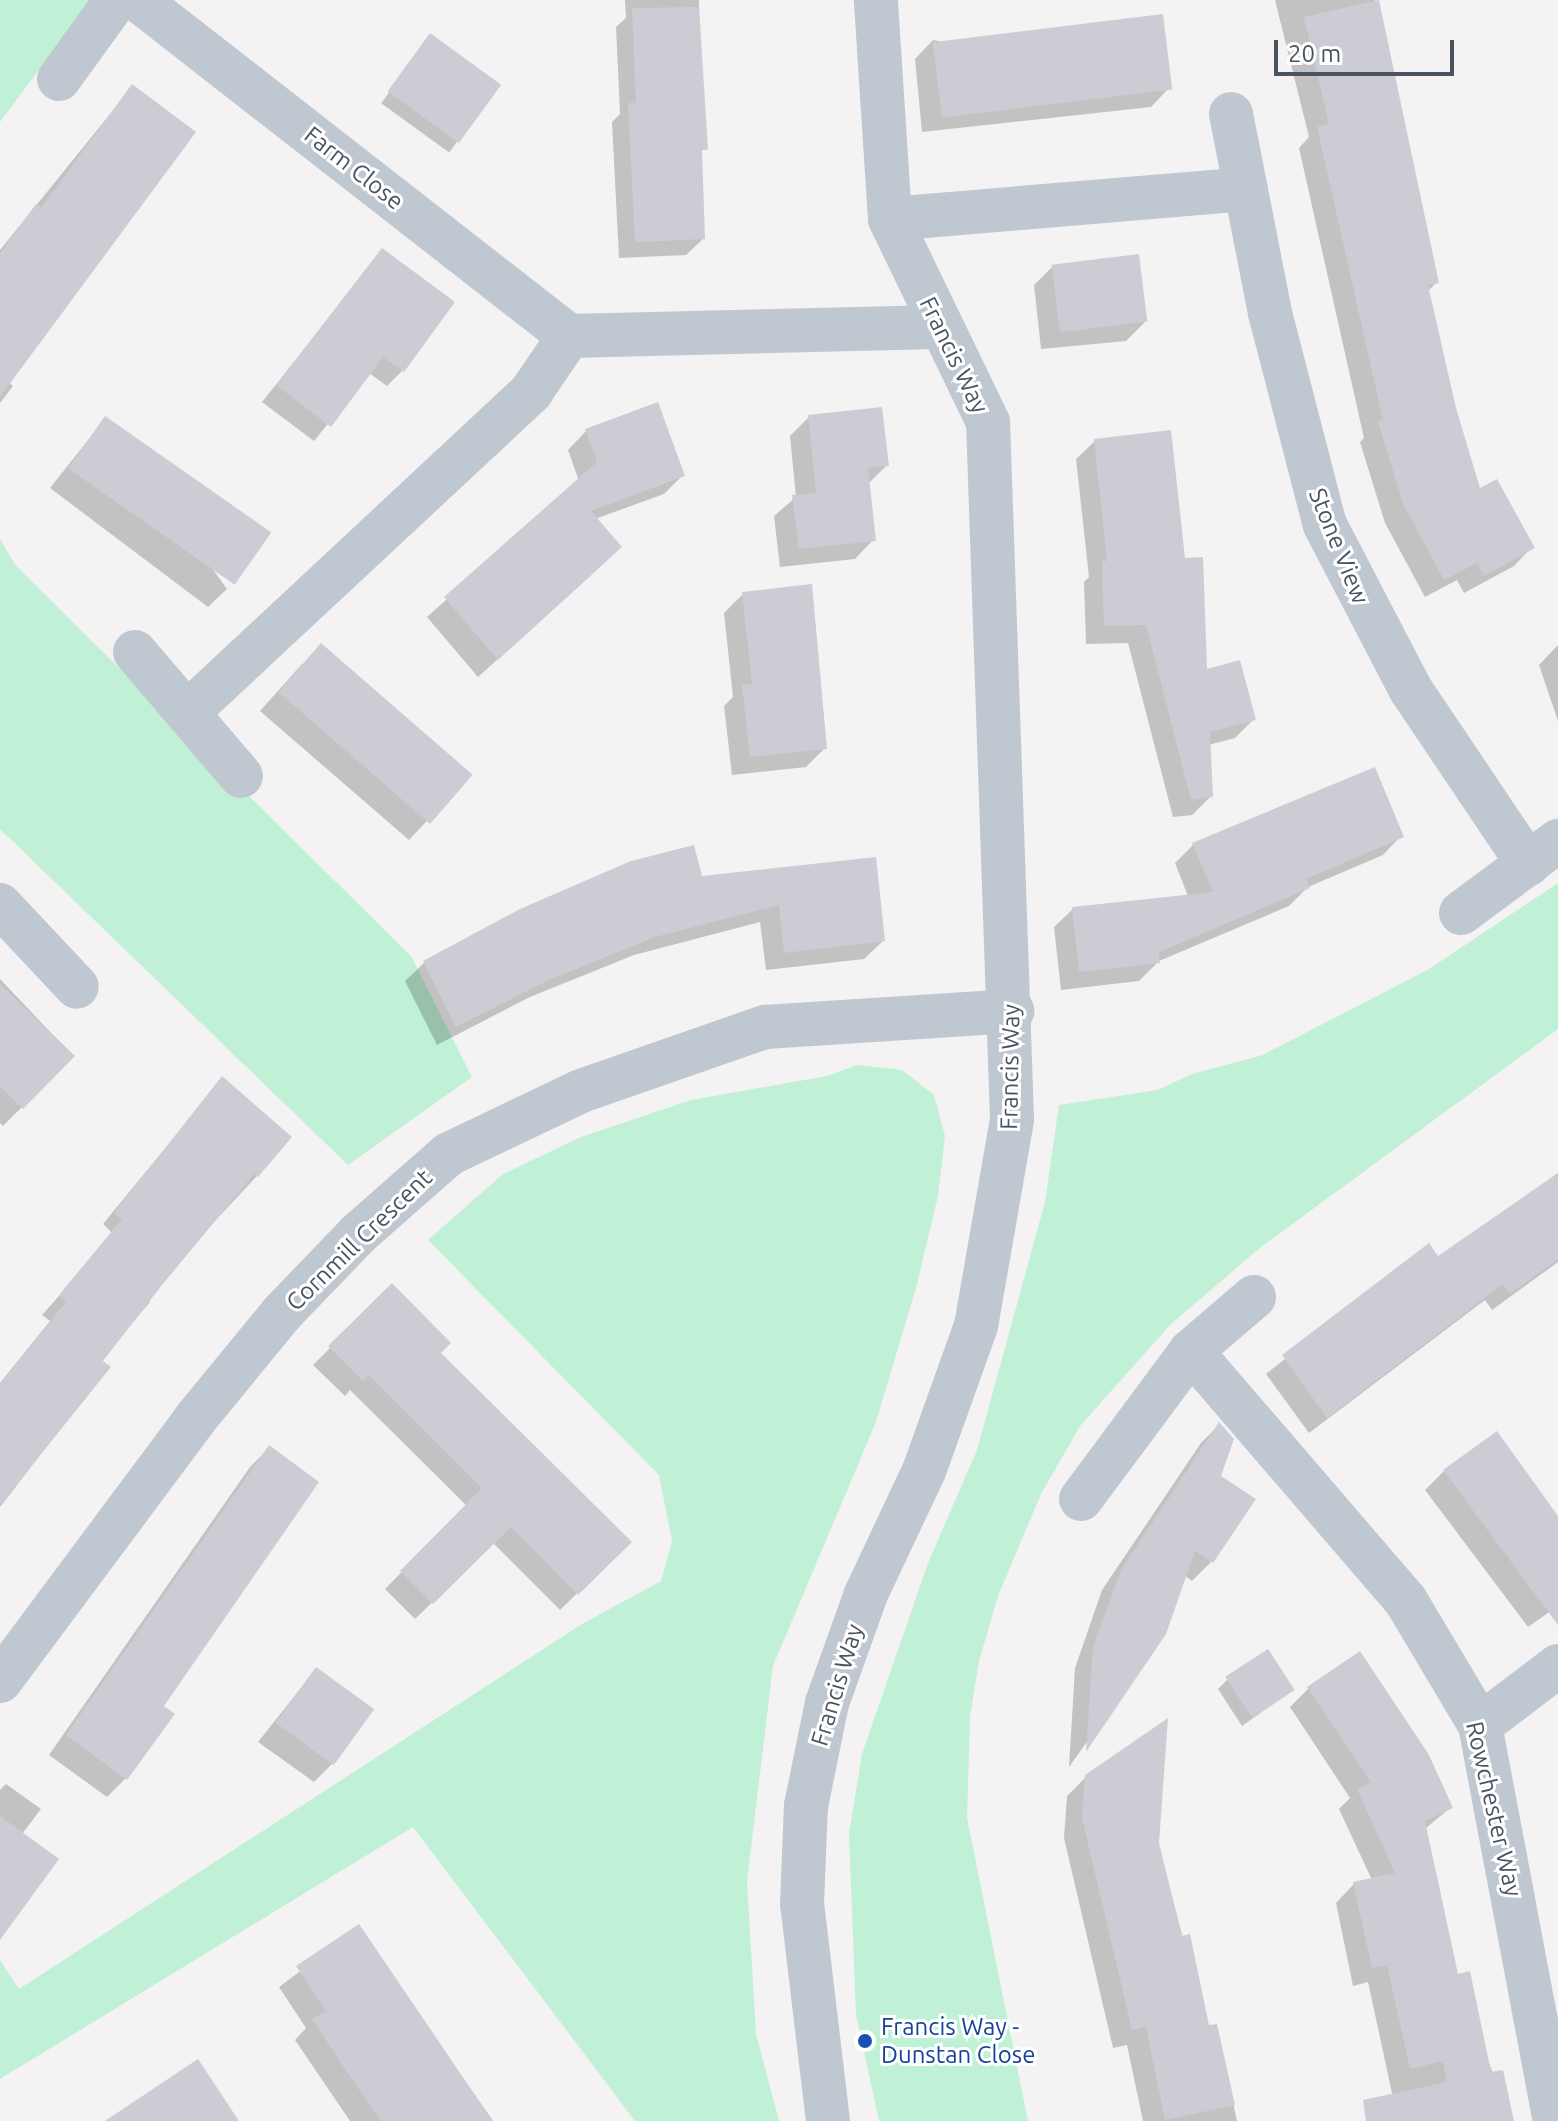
<!DOCTYPE html>
<style>
body{margin:0}
#map{position:relative;width:1558px;height:2121px;overflow:hidden;background:#f4f2f2;font-family:Ubuntu,sans-serif}
div>[style]{position:absolute}
[style*='--x']{left:calc(var(--x)*1px);top:calc(var(--y)*1px);width:calc(var(--w)*1px);rotate:calc(var(--a)*1deg)}
.green>*{inset:0;background:#c0f1d6}
.shadow>*{inset:0;background:#0003;transform-origin:0 0}
.building>*{inset:0;background:#cccdd4;transform-origin:0 0}
.street>*{height:44px;margin:-22px;padding:0 22px;transform-origin:22px;border-radius:22px;background:#bfc8d1}
.dots>*{width:22px;height:22px;translate:-50% -50%;box-sizing:border-box;border:4px solid #fff;border-radius:50%}
span{translate:-50% -50%;white-space:nowrap;text-align:center;line-height:1.15;-webkit-text-stroke:6px #fff;paint-order:stroke}
.street-label{font-size:24px;color:#495460}
.transit-label{font-size:24px;color:#164399}
.left{translate:0 -50%;text-align:left}
.scale{position:absolute;left:1274px;top:40px;width:180px;height:36px;box-sizing:border-box;border:4px solid #495460;border-top:0;padding-left:10px;font-size:24px;line-height:28px;white-space:nowrap;color:#495460;-webkit-text-stroke:6px #fff;paint-order:stroke}
</style>
<div id="map">
<div class="green">
<i style="clip-path:polygon(0 0,91px 0,0 122px)"></i>
<i style="clip-path:polygon(0 539px,16px 566px,411px 956px,472px 1077px,348px 1165px,0 829px)"></i>
<i style="clip-path:polygon(1558px 883px,1558px 1029px,1261px 1247px,1170px 1325px,1080px 1426px,1041px 1494px,998px 1596px,979px 1661px,970px 1717px,967px 1818px,1028px 2121px,879px 2121px,856px 2015px,849px 1834px,862px 1754px,928px 1563px,977px 1450px,1045px 1202px,1059px 1105px,1158px 1090px,1192px 1074px,1263px 1055px,1429px 969px)"></i>
<i style="clip-path:polygon(857px 1065px,902px 1070px,934px 1095px,945px 1136px,938px 1196px,916px 1288px,876px 1422px,773px 1666px,747px 1881px,756px 2034px,779px 2121px,635px 2121px,413px 1827px,0 2079px,0 1960px,19px 1989px,582px 1624px,661px 1581px,672px 1541px,659px 1475px,428px 1240px,503px 1174px,581px 1137px,691px 1100px,827px 1076px)"></i>
</div>
<div class="shadow">
<i style="clip-path:polygon(625px 0,699px 0,703px 239px,686px 255px,619px 258px,612px 122px,620px 114px,616px 27px,626px 18px)"></i>
<i style="clip-path:polygon(1275px 0,1375px 0,1437px 282px,1427px 292px,1454px 409px,1479px 491px,1532px 547px,1514px 566px,1464px 593px,1457px 580px,1425px 597px,1385px 523px,1360px 442px,1364px 438px,1299px 148px,1309px 137px)"></i>
<i style="left:430px;top:36px;width:84px;height:83px;rotate:36deg"></i>
<i style="clip-path:polygon(933px 40px,1169px 88px,1151px 107px,922px 132px,915px 59px)"></i>
<i style="clip-path:polygon(132px 87px,9px 382px,13px 386px,0 403px,0 250px)"></i>
<i style="clip-path:polygon(383px 251px,402px 371px,387px 386px,369px 373px,314px 441px,262px 402px)"></i>
<i style="clip-path:polygon(1053px 266px,1145px 322px,1126px 341px,1041px 349px,1034px 285px)"></i>
<i style="clip-path:polygon(809px 417px,887px 465px,868px 484px,873px 540px,855px 559px,780px 567px,774px 516px,796px 497px,790px 436px)"></i>
<i style="clip-path:polygon(105px 419px,227px 589px,208px 607px,50px 488px)"></i>
<i style="clip-path:polygon(586px 431px,683px 475px,664px 494px,595px 519px,601px 566px,478px 677px,427px 617px,579px 481px,568px 450px)"></i>
<i style="clip-path:polygon(1095px 441px,1183px 560px,1205px 671px,1254px 719px,1235px 738px,1208px 745px,1211px 796px,1192px 815px,1173px 817px,1128px 643px,1086px 644px,1084px 582px,1089px 577px,1076px 459px)"></i>
<i style="clip-path:polygon(743px 594px,825px 748px,806px 767px,732px 775px,724px 706px,733px 697px,724px 613px)"></i>
<i style="clip-path:polygon(1558px 645px,1558px 721px,1539px 665px)"></i>
<i style="clip-path:polygon(302px 664px,470px 775px,409px 840px,260px 711px)"></i>
<i style="clip-path:polygon(1401px 836px,1383px 855px,1308px 887px,1289px 906px,1159px 961px,1139px 981px,1061px 990px,1054px 927px,1073px 909px,1188px 896px,1175px 863px,1194px 844px)"></i>
<i style="clip-path:polygon(874px 859px,883px 941px,864px 959px,766px 970px,760px 922px,634px 955px,530px 997px,437px 1045px,405px 981px,424px 963px,701px 879px)"></i>
<i style="clip-path:polygon(0 979px,73px 1056px,3px 1126px,0 1123px)"></i>
<i style="clip-path:polygon(222px 1079px,257px 1176px,160px 1280px,103px 1224px)"></i>
<i style="clip-path:polygon(1558px 1173px,1558px 1262px,1492px 1310px,1485px 1300px,1309px 1433px,1266px 1374px,1429px 1246px,1438px 1259px)"></i>
<i style="clip-path:polygon(91px 1260px,150px 1302px,100px 1361px,108px 1367px,0 1507px,0 1383px,50px 1321px,42px 1315px)"></i>
<i style="clip-path:polygon(392px 1286px,438px 1353px,629px 1542px,560px 1610px,493px 1543px,415px 1619px,385px 1589px,467px 1506px,350px 1390px,345px 1396px,313px 1365px)"></i>
<i style="clip-path:polygon(1219px 1425px,1219px 1476px,1253px 1500px,1211px 1562px,1192px 1581px,1184px 1575px,1164px 1633px,1069px 1767px,1075px 1668px,1102px 1590px,1201px 1443px)"></i>
<i style="clip-path:polygon(269px 1448px,161px 1706px,126px 1778px,107px 1797px,49px 1755px,250px 1467px)"></i>
<i style="clip-path:polygon(1444px 1471px,1558px 1519px,1558px 1606px,1528px 1627px,1425px 1490px)"></i>
<i style="clip-path:polygon(316px 1669px,332px 1764px,314px 1782px,258px 1742px)"></i>
<i style="clip-path:polygon(1227px 1680px,1293px 1690px,1242px 1726px,1218px 1689px)"></i>
<i style="clip-path:polygon(1309px 1688px,1451px 1807px,1425px 1829px,1458px 1985px,1512px 2121px,1398px 2121px,1368px 1982px,1353px 1986px,1336px 1903px,1354px 1884px,1372px 1880px,1339px 1809px,1350px 1798px,1290px 1707px)"></i>
<i style="clip-path:polygon(1086px 1777px,1157px 1844px,1208px 2028px,1216px 2026px,1237px 2121px,1143px 2121px,1127px 2045px,1113px 2048px,1064px 1838px,1067px 1796px)"></i>
<i style="clip-path:polygon(6px 1784px,41px 1809px,22px 1834px,0 1921px,0 1790px)"></i>
<i style="clip-path:polygon(359px 1927px,493px 2121px,350px 2121px,295px 2040px,306px 2028px,279px 1987px)"></i>
</div>
<div class="building">
<i style="clip-path:polygon(1379px 0,1439px 283px,1428px 285px,1456px 408px,1480px 488px,1497px 479px,1535px 548px,1484px 576px,1477px 563px,1444px 580px,1403px 504px,1378px 421px,1383px 420px,1317px 127px,1329px 124px,1304px 17px)"></i>
<i style="clip-path:polygon(699px 7px,708px 150px,702px 150px,705px 239px,635px 242px,628px 103px,636px 103px,632px 8px)"></i>
<i style="left:1163px;top:14px;width:76px;height:232px;rotate:83deg"></i>
<i style="left:430px;top:33px;width:88px;height:72px;rotate:36deg"></i>
<i style="clip-path:polygon(132px 84px,196px 132px,0 397px,0 253px,36px 204px,41px 208px)"></i>
<i style="clip-path:polygon(382px 248px,455px 302px,404px 372px,383px 357px,331px 427px,276px 385px)"></i>
<i style="left:1139px;top:254px;width:68px;height:88px;rotate:83deg"></i>
<i style="clip-path:polygon(658px 402px,685px 476px,591px 511px,622px 547px,498px 660px,444px 597px,597px 462px,585px 429px)"></i>
<i style="clip-path:polygon(882px 407px,889px 466px,868px 468px,876px 541px,799px 549px,792px 495px,816px 493px,808px 415px)"></i>
<i style="left:105px;top:416px;width:203px;height:64px;rotate:35deg"></i>
<i style="clip-path:polygon(1171px 430px,1185px 558px,1203px 557px,1207px 669px,1240px 660px,1256px 720px,1210px 732px,1213px 797px,1191px 800px,1146px 625px,1104px 626px,1102px 561px,1107px 561px,1094px 439px)"></i>
<i style="clip-path:polygon(812px 584px,827px 749px,750px 757px,742px 685px,752px 684px,742px 592px)"></i>
<i style="left:321px;top:643px;width:201px;height:65px;rotate:41deg"></i>
<i style="clip-path:polygon(1375px 767px,1404px 837px,1306px 879px,1310px 888px,1159px 952px,1160px 963px,1079px 972px,1072px 907px,1213px 892px,1192px 843px)"></i>
<i style="clip-path:polygon(694px 845px,702px 876px,876px 857px,885px 941px,784px 953px,779px 905px,655px 937px,551px 979px,456px 1027px,423px 961px,520px 909px,631px 861px)"></i>
<i style="clip-path:polygon(0 984px,75px 1056px,23px 1109px,0 1086px)"></i>
<i style="clip-path:polygon(222px 1076px,292px 1137px,258px 1177px,254px 1174px,162px 1285px,103px 1361px,111px 1367px,0 1505px,0 1384px,66px 1302px,59px 1295px,122px 1219px,114px 1213px)"></i>
<i style="clip-path:polygon(1558px 1173px,1558px 1259px,1510px 1294px,1503px 1284px,1327px 1418px,1282px 1355px,1429px 1243px,1438px 1256px)"></i>
<i style="clip-path:polygon(392px 1283px,451px 1343px,441px 1353px,632px 1542px,578px 1595px,511px 1527px,433px 1604px,400px 1571px,482px 1488px,369px 1375px,363px 1381px,328px 1346px)"></i>
<i style="clip-path:polygon(1219px 1422px,1234px 1439px,1221px 1476px,1256px 1499px,1213px 1563px,1195px 1551px,1166px 1634px,1086px 1752px,1093px 1647px,1121px 1570px)"></i>
<i style="clip-path:polygon(1497px 1431px,1558px 1516px,1558px 1625px,1443px 1470px)"></i>
<i style="clip-path:polygon(269px 1445px,319px 1482px,164px 1706px,175px 1714px,127px 1780px,66px 1735px)"></i>
<i style="left:1268px;top:1649px;width:49px;height:51px;rotate:57deg"></i>
<i style="clip-path:polygon(1360px 1651px,1429px 1755px,1453px 1808px,1425px 1821px,1458px 1974px,1470px 1971px,1491px 2072px,1503px 2070px,1514px 2121px,1366px 2121px,1363px 2100px,1447px 2082px,1443px 2061px,1410px 2069px,1387px 1965px,1372px 1968px,1353px 1882px,1395px 1873px,1357px 1789px,1371px 1782px,1307px 1687px)"></i>
<i style="left:316px;top:1667px;width:72px;height:69px;rotate:36deg"></i>
<i style="clip-path:polygon(1168px 1718px,1159px 1843px,1182px 1936px,1190px 1934px,1209px 2025px,1217px 2024px,1235px 2105px,1165px 2120px,1146px 2027px,1132px 2030px,1082px 1818px,1085px 1775px)"></i>
<i style="clip-path:polygon(0 1816px,59px 1859px,0 1940px)"></i>
<i style="clip-path:polygon(359px 1924px,435px 2036px,492px 2121px,381px 2121px,349px 2075px,312px 2019px,326px 2011px,296px 1966px)"></i>
<i style="clip-path:polygon(198px 2059px,239px 2121px,105px 2121px)"></i>
</div>
<div class="street">
<i style="--x:138;--y:0;--w:546;--a:37.94"></i>
<i style="--x:569;--y:336;--w:369;--a:-1.4"></i>
<i style="--x:59;--y:79;--w:97;--a:-54.2"></i>
<i style="--x:1231;--y:114;--w:203;--a:78.9"></i>
<i style="--x:1270;--y:313;--w:219;--a:75.5"></i>
<i style="--x:1325;--y:525;--w:186;--a:62.5"></i>
<i style="--x:1411;--y:690;--w:210;--a:56.1"></i>
<i style="--x:890;--y:219;--w:357;--a:-4.8"></i>
<i style="--x:135;--y:652;--w:163;--a:49.5"></i>
<i style="--x:187;--y:713;--w:471;--a:-43"></i>
<i style="--x:531;--y:392;--w:68;--a:-55.8"></i>
<i style="--x:0;--y:905;--w:112;--a:46.8"></i>
<i style="--x:1461;--y:913;--w:121;--a:-36.6"></i>
<i style="--x:1191;--y:1351;--w:330;--a:49.3"></i>
<i style="--x:1406;--y:1601;--w:144;--a:59.2"></i>
<i style="--x:1480;--y:1725;--w:403;--a:79.3"></i>
<i style="--x:1081;--y:1499;--w:184;--a:-53.4"></i>
<i style="--x:1191;--y:1351;--w:83;--a:-40.6"></i>
<i style="--x:0;--y:1681;--w:327;--a:-53.3"></i>
<i style="--x:195;--y:1419;--w:137;--a:-50.6"></i>
<i style="--x:282;--y:1313;--w:111;--a:-46.1"></i>
<i style="--x:359;--y:1233;--w:120;--a:-41.3"></i>
<i style="--x:449;--y:1154;--w:146;--a:-25.5"></i>
<i style="--x:581;--y:1091;--w:195;--a:-19.2"></i>
<i style="--x:765;--y:1027;--w:248;--a:-3.7"></i>
<i style="--x:1480;--y:1725;--w:98;--a:-37.1"></i>
<i style="--x:828;--y:2121;--w:219;--a:-96.8"></i>
<i style="--x:802;--y:1904;--w:98;--a:-87.7"></i>
<i style="--x:806;--y:1806;--w:105;--a:-78.5"></i>
<i style="--x:827;--y:1703;--w:116;--a:-70.3"></i>
<i style="--x:866;--y:1594;--w:136;--a:-64.8"></i>
<i style="--x:924;--y:1471;--w:154;--a:-70.3"></i>
<i style="--x:976;--y:1326;--w:210;--a:-80.1"></i>
<i style="--x:1012;--y:1119;--w:697;--a:-91.97"></i>
<i style="--x:988;--y:422;--w:225;--a:-115.8"></i>
<i style="--x:890;--y:219;--w:219;--a:-93.7"></i>
</div>
<div class="dots">
<i style="left:865px;top:2041px;background:#1a4fb4"></i>
</div>
<div class="street-label">
<span style="left:354px;top:168px;rotate:38deg">Farm Close</span>
<span style="left:954px;top:355px;rotate:64deg">Francis Way</span>
<span style="left:1339px;top:546px;rotate:68deg">Stone View</span>
<span style="left:1010px;top:1067px;rotate:-89deg">Francis Way</span>
<span style="left:359px;top:1240px;rotate:-44deg">Cornmill Crescent</span>
<span style="left:837px;top:1685px;rotate:-73deg">Francis Way</span>
<span style="left:1494px;top:1809px;rotate:77deg">Rowchester Way</span>
</div>
<div class="transit-label">
<span class="left" style="left:881px;top:2041px">Francis Way -<br>Dunstan Close</span>
</div>
<div class="scale">20 m</div>
</div>
